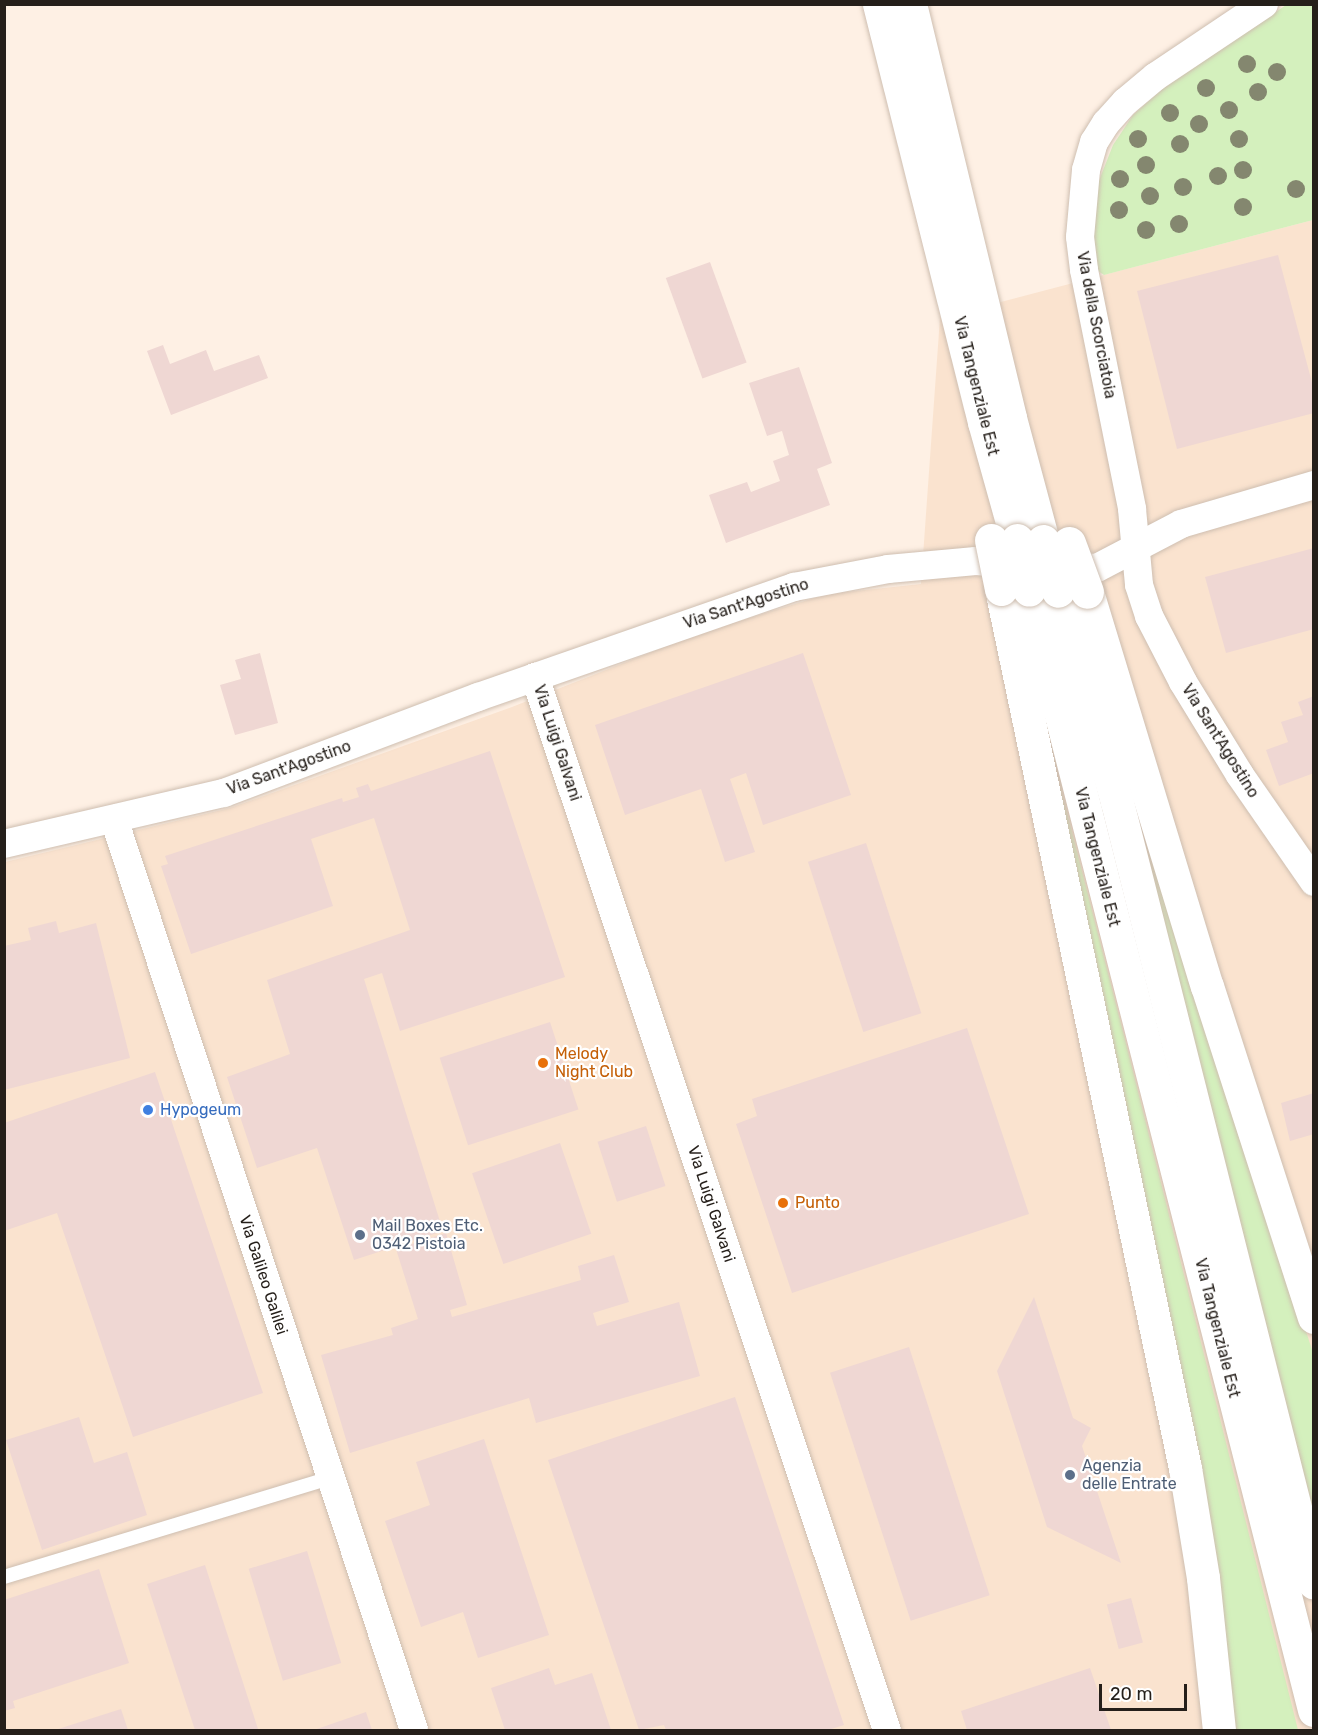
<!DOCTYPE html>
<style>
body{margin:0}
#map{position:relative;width:1318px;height:1735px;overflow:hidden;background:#fef0e4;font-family:Rubik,sans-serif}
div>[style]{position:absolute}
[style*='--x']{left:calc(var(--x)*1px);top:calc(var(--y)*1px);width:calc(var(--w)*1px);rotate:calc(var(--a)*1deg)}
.built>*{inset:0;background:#fae3cf}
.green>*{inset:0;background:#d4f0bd}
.building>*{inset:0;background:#efd7d3;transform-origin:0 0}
.roads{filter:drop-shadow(0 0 2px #cebeb0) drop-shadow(0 0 2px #cebeb0)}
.lane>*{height:14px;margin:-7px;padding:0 7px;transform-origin:7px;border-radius:7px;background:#fff}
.street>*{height:28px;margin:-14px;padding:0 14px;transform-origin:14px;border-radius:14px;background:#fff}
.primary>*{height:33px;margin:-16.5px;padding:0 16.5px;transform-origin:16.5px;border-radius:16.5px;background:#fff}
.bridges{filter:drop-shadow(0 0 2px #cebeb0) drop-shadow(0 0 2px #cebeb0)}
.primary-bridge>*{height:33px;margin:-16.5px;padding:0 16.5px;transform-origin:16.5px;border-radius:16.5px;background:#fff}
.trees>*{width:18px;height:18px;margin:-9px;border-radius:50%;background:#84876f}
.dots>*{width:16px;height:16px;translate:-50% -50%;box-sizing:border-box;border:3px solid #fff;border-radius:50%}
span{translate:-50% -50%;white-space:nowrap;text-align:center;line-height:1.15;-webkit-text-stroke:4.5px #fff;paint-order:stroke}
.street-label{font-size:16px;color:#251f1a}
.food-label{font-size:16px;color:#c56008}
.left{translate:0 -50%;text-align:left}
.shop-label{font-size:16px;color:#366cbe}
.service-label{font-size:16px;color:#4e5e75}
.frame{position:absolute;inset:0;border:6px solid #251f1a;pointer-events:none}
.scale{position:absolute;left:1099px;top:1684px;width:88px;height:27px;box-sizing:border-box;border:3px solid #251f1a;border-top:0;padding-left:8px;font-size:18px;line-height:21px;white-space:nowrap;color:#251f1a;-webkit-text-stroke:4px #fff;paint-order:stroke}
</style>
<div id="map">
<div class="built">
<i style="clip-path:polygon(1313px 220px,1313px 1730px,5px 1730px,5px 862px,230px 808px,512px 707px,700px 633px,828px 594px,921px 584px,940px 318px)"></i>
</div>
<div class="green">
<i style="clip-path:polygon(1286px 5px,1313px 5px,1313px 220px,1104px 275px,1098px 271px,1092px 244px,1098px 183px,1113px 145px,1133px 115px,1161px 90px)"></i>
<i style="clip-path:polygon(1116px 740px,1313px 1353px,1313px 1520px)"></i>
<i style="clip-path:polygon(1052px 754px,1125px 1039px,1298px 1730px,1229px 1730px)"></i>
</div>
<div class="building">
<i style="clip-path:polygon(1278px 255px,1314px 390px,1314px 413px,1177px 449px,1137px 291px)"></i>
<i style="left:710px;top:262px;width:107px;height:47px;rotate:70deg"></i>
<i style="clip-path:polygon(163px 345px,170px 364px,206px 350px,214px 371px,259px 355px,268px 378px,171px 415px,147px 351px)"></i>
<i style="clip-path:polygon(799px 367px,832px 463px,817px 469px,830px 505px,726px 543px,709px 495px,747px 482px,751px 492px,780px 481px,773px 461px,789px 455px,782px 431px,767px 436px,749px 383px)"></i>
<i style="clip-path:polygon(1314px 548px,1314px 629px,1226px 653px,1205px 577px)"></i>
<i style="clip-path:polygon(260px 653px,278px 723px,235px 735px,220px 685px,241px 679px,235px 660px)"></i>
<i style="clip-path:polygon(803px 653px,851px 795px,763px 825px,746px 773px,730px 779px,755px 852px,725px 862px,701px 789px,625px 815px,595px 725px)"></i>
<i style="clip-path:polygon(1314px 696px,1314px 773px,1279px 786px,1266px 750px,1288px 742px,1281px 722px,1303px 715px,1298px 702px)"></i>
<i style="clip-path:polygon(490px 751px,565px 977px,400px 1031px,382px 973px,364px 979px,443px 1231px,354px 1260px,317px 1148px,257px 1168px,227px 1077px,290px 1054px,267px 980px,410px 930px,374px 818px,311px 839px,333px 906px,191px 954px,161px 866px,168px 864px,165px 856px,342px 798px,343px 802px,359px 797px,356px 788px,368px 784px,371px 791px)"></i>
<i style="left:866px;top:843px;width:179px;height:61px;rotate:72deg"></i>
<i style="clip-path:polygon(56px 921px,59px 933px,96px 923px,130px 1058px,4px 1090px,4px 946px,31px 940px,28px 928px)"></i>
<i style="left:550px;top:1022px;width:92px;height:116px;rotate:72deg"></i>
<i style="clip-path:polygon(967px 1028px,1029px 1214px,792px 1293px,736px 1124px,757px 1116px,752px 1099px)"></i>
<i style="clip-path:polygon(155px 1072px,263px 1393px,133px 1437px,57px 1213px,4px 1231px,4px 1123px)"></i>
<i style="clip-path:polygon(1314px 1093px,1314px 1134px,1290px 1141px,1281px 1103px)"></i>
<i style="left:646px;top:1126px;width:63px;height:51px;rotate:72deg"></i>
<i style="left:560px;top:1143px;width:96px;height:93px;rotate:71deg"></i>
<i style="clip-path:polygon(446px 1233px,467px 1305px,450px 1310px,452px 1317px,581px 1280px,578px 1266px,614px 1255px,629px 1302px,593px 1313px,597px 1326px,679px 1302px,700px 1376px,536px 1423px,529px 1398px,350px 1453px,321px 1355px,393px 1335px,391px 1328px,418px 1319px,396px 1249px)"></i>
<i style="clip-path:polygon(1034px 1297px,1073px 1418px,1091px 1428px,1082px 1446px,1121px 1563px,1047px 1527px,997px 1371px)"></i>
<i style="left:909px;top:1347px;width:261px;height:83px;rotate:72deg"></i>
<i style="clip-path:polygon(735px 1397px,844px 1725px,828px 1730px,666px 1730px,664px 1725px,639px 1730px,548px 1460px)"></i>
<i style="clip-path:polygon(79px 1417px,94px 1463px,127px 1452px,147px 1515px,42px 1550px,6px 1440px)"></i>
<i style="clip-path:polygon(484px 1439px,549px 1635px,478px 1658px,463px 1612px,421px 1627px,385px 1521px,430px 1505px,416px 1462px)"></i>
<i style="left:307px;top:1551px;width:117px;height:61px;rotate:73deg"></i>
<i style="clip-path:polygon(205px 1565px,258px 1729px,253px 1730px,195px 1730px,147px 1584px)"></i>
<i style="clip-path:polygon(99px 1569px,129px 1663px,13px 1701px,15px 1708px,4px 1711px,4px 1600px)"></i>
<i style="left:1131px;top:1598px;width:46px;height:25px;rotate:75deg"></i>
<i style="clip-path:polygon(549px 1668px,555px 1685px,592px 1673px,611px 1730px,505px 1730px,491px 1688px)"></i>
<i style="clip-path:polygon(1090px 1668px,1111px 1730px,967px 1730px,961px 1711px)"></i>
<i style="clip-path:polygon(121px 1709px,128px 1730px,55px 1730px)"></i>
<i style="clip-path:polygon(366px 1712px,372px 1730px,314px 1730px)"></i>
</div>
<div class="roads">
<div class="lane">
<i style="--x:4;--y:1577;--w:341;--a:-16.9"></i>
</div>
<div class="street">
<i style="--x:1264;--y:4;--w:131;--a:146.2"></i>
<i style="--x:1155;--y:77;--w:39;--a:140"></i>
<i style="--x:1125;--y:102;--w:28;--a:132"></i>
<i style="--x:1106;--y:123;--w:22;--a:122"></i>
<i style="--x:1094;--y:142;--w:29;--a:106"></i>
<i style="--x:1086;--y:170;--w:67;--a:95.1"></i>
<i style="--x:1080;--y:237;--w:33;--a:83"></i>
<i style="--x:1084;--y:270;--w:244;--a:78.6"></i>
<i style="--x:1132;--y:509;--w:76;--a:84.7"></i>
<i style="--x:1139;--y:585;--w:33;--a:72"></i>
<i style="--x:1149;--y:616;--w:74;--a:62.7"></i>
<i style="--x:1183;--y:682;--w:109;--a:58.5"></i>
<i style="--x:1240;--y:775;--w:130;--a:55.3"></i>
<i style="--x:1056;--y:566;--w:41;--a:2.8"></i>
<i style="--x:1097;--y:568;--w:95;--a:-27.6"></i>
<i style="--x:1181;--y:524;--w:139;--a:-16.3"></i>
<i style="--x:535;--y:677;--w:1110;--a:71.52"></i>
<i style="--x:114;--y:819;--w:959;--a:71.77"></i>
<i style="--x:4;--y:844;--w:226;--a:-13.1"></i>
<i style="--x:224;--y:793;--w:272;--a:-20.7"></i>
<i style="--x:478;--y:697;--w:335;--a:-19.2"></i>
<i style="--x:794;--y:587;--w:96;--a:-10.8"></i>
<i style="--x:888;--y:569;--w:88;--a:-5.2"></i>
<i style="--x:976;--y:561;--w:40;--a:4.3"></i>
</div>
<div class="primary">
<i style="--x:879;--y:4;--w:431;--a:75.9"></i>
<i style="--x:984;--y:422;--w:123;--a:74.4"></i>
<i style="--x:910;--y:4;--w:426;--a:76.4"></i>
<i style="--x:1010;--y:418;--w:127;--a:75"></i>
<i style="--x:1001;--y:589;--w:898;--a:78.18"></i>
<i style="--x:1185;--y:1468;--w:111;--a:80.7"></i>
<i style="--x:1203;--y:1578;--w:153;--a:84"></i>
<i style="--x:1029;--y:590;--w:1156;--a:75.72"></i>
<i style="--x:1058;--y:591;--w:219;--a:74.4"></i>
<i style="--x:1117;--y:802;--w:805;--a:75.84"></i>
<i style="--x:1087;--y:592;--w:412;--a:73.1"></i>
<i style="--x:1207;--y:986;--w:348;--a:72.1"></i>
</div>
</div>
<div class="bridges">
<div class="primary-bridge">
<i style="--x:991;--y:540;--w:50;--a:78.5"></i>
<i style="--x:1017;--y:540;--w:51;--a:76.5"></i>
<i style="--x:1043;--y:541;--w:52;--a:73.3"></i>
<i style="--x:1069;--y:543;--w:52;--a:69.8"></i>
</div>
</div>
<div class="trees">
<i style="left:1247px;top:64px"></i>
<i style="left:1277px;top:72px"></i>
<i style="left:1206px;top:88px"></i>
<i style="left:1258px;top:92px"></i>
<i style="left:1229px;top:110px"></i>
<i style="left:1170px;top:113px"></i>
<i style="left:1199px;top:124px"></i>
<i style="left:1138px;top:139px"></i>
<i style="left:1239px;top:139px"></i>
<i style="left:1180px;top:144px"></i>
<i style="left:1146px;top:165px"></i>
<i style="left:1243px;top:170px"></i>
<i style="left:1218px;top:176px"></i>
<i style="left:1120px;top:179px"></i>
<i style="left:1183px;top:187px"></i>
<i style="left:1296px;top:189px"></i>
<i style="left:1150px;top:196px"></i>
<i style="left:1243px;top:207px"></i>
<i style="left:1119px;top:210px"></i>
<i style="left:1179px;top:224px"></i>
<i style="left:1146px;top:230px"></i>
</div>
<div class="dots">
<i style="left:543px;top:1063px;background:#e8710a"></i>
<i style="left:148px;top:1110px;background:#3f7fe0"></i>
<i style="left:783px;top:1203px;background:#e8710a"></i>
<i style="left:360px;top:1235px;background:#5c6f8a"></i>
<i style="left:1070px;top:1475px;background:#5c6f8a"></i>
</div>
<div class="street-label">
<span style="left:1096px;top:325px;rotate:79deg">Via della Scorciatoia</span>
<span style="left:976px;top:386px;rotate:76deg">Via Tangenziale Est</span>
<span style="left:746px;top:604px;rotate:-18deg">Via Sant'Agostino</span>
<span style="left:1220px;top:741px;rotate:58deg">Via Sant'Agostino</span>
<span style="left:557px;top:743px;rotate:72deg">Via Luigi Galvani</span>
<span style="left:289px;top:768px;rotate:-20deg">Via Sant'Agostino</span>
<span style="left:1097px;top:857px;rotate:76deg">Via Tangenziale Est</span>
<span style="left:711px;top:1204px;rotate:72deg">Via Luigi Galvani</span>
<span style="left:263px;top:1275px;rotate:72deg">Via Galileo Galilei</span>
<span style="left:1217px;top:1328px;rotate:76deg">Via Tangenziale Est</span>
</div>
<div class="food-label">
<span class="left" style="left:555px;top:1063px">Melody<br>Night Club</span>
<span class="left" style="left:795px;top:1203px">Punto</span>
</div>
<div class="shop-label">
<span class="left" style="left:160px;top:1110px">Hypogeum</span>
</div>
<div class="service-label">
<span class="left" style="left:372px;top:1235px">Mail Boxes Etc.<br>0342 Pistoia</span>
<span class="left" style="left:1082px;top:1475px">Agenzia<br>delle Entrate</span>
</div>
<div class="frame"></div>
<div class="scale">20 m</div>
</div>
